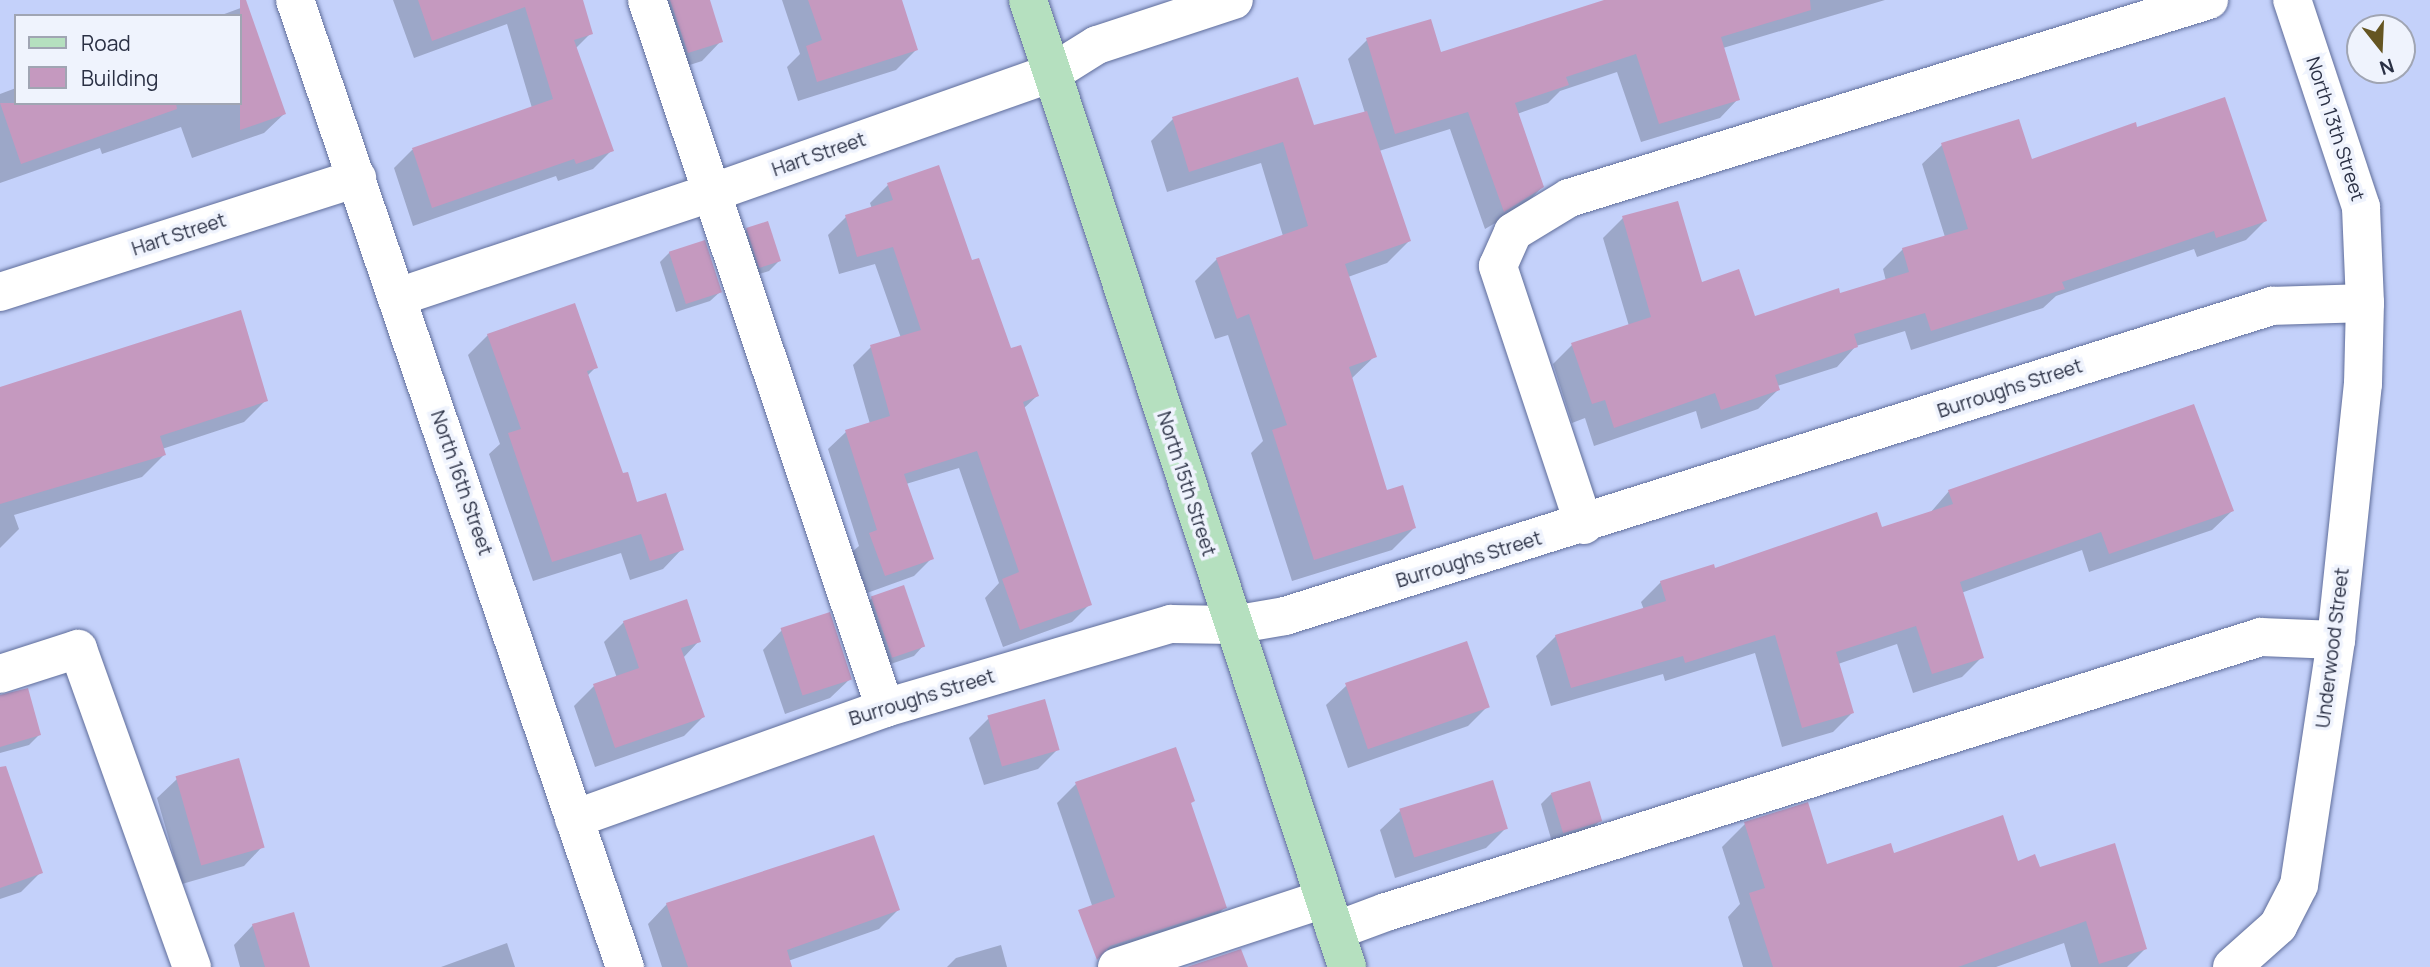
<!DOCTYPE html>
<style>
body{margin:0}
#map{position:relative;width:2430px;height:967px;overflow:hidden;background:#c4d1fa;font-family:Manrope,sans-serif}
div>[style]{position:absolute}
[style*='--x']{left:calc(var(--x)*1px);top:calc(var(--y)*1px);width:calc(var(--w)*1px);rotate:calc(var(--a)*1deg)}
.shadow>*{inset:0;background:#0003}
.building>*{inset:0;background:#c599bf;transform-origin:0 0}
.roads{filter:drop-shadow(0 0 2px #5f6d9a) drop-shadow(0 0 2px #5f6d9a)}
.minor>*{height:38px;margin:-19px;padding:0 19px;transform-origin:19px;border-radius:19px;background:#fff}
.major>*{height:38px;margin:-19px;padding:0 19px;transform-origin:19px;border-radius:19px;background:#b5e0bf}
span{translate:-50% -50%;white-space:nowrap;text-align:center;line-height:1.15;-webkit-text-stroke:7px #eff3fd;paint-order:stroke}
.street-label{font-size:19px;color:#2a3044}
.legend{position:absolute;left:14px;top:14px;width:228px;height:91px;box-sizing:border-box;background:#eff3fd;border:2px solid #a0a5b3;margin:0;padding:9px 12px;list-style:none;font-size:21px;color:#2a3044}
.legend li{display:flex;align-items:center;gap:14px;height:35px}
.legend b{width:35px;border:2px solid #a0a5b3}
.north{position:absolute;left:2346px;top:14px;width:70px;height:70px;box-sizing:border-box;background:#eff3fd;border:2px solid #a0a5b3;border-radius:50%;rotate:162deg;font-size:19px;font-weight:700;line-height:28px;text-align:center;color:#2a3044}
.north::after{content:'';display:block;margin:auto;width:24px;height:32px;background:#655522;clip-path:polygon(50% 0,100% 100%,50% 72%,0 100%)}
</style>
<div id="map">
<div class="shadow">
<i style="clip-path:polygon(393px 0,581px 0,591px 33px,575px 49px,612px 150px,593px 169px,558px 181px,556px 176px,413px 226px,394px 168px,412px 150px,532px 108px,507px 24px,414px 58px)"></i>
<i style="clip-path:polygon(651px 0,708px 0,721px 41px,702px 61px,668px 72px)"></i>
<i style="clip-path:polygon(782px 0,900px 0,916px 50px,896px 70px,798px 101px,787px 67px,800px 54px)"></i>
<i style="clip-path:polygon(1610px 0,1885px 0,1723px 48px,1738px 99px,1720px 118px,1641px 142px,1617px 72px,1560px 91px,1548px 103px,1517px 114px,1542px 187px,1524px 206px,1485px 229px,1450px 129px,1379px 151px,1409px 241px,1387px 263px,1348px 277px,1375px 356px,1351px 379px,1386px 492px,1414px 528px,1392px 550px,1292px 581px,1251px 453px,1263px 441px,1228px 335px,1215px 339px,1195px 281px,1217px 259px,1283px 236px,1261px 163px,1167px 192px,1151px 141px,1173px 119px,1312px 128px,1365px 113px,1348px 59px,1367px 40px,1440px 54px)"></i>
<i style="clip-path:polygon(246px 6px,284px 114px,264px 133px,192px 158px,181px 127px,102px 154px,100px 148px,0 183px,0 94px,16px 88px,16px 103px,240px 103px,240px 16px,219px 16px)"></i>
<i style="clip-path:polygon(2136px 129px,2265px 221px,2246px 240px,2197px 257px,2194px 249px,2056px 296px,2043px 308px,1911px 350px,1905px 331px,1856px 346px,1837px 367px,1777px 386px,1778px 390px,1758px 409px,1701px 429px,1696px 411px,1594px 446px,1585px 418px,1572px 423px,1553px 364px,1572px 345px,1629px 326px,1603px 238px,1623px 218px,1700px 284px,1754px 318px,1886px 281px,1883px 269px,1903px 249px,1945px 237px,1922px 164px,1942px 145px,2031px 161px)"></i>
<i style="clip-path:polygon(888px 185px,971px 262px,1010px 351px,1037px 396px,1023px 409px,1090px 604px,1072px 622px,1003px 647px,985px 598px,999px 583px,959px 468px,906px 484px,932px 558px,914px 576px,867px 593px,852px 552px,859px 546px,828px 449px,846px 432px,870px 424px,853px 365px,871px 347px,901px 338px,875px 264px,839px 274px,828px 235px,846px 217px,872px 209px,870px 203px)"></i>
<i style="clip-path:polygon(747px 229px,779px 261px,769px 271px,750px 277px,738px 239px)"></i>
<i style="clip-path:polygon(670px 252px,720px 292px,710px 301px,676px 312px,660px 262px)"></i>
<i style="clip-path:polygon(488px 335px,596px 367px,587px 376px,622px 476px,636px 504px,682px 549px,663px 569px,630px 580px,621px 553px,533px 581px,489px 454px,500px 444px,468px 355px)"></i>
<i style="clip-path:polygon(0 400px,266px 400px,244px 422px,162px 449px,164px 455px,142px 477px,14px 515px,19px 529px,0 548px)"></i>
<i style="clip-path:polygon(1949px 491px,2232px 511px,2212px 530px,2089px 572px,2082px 550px,1961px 593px,1982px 657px,1962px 677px,1913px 693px,1897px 644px,1838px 664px,1852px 713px,1833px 732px,1782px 747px,1755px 653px,1665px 681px,1663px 674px,1551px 706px,1536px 656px,1556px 636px,1644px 610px,1641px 602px,1661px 582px,1881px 529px,1930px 513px)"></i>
<i style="clip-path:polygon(872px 598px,923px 646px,914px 656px,882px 667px,862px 608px)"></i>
<i style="clip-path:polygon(624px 622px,699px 641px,683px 658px,703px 717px,684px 736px,595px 767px,574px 706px,594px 686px,617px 678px,604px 642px)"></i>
<i style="clip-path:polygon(782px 630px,850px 679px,830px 698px,785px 714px,763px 650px)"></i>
<i style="clip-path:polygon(1346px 686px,1488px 706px,1468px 726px,1348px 768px,1326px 705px)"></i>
<i style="clip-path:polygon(0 707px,39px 735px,29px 745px,0 753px)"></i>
<i style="clip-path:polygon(989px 718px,1058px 749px,1038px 769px,984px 785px,969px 738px)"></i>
<i style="clip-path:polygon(177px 779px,263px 846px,244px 866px,182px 884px,157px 798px)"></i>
<i style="clip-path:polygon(1076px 784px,1225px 907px,1206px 927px,1110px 958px,1057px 803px)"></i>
<i style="clip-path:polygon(1551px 794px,1600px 821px,1590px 830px,1552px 842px,1541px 804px)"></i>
<i style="clip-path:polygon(1400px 811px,1506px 828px,1486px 848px,1395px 878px,1380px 830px)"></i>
<i style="clip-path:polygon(0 820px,41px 872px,21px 892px,0 899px)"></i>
<i style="clip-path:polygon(1745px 824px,1826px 866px,1893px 855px,2017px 863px,2039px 869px,2145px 949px,2127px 967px,2071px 967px,2064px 943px,1996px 967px,1743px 967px,1728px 917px,1740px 904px,1722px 847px)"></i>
<i style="clip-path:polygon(667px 904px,898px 910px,879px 929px,788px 961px,790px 967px,662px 967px,648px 924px)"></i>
<i style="clip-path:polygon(253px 925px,309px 967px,240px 967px,234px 945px)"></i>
<i style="clip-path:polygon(507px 943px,515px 967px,441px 967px)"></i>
<i style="clip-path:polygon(1001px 945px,1007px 967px,947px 967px,956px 958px)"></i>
</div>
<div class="building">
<i style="clip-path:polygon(240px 0,246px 0,286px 114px,240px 130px)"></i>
<i style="clip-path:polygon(418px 0,583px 0,593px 34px,574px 40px,614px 151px,576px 164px,574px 159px,432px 208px,412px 148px,553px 99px,525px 7px,432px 41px)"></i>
<i style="clip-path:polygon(670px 0,710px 0,723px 42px,688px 53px)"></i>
<i style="clip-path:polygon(808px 0,902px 0,918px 50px,817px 82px,806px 46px,822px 40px)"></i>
<i style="clip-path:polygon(1604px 0,1810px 0,1811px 10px,1721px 37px,1740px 100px,1659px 124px,1636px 54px,1566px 77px,1569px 85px,1515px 103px,1544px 187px,1504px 212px,1468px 112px,1395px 134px,1366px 38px,1431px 19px,1441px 52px)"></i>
<i style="clip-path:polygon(1298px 77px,1314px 125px,1367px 111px,1411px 241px,1345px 264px,1377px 357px,1349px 367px,1387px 490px,1403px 485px,1416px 528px,1314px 560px,1272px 430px,1287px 425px,1249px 314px,1237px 319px,1216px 258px,1308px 226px,1283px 142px,1189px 172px,1172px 117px)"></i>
<i style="clip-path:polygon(2225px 97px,2267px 221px,2216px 238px,2214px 231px,2062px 282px,2065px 289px,1931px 331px,1925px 313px,1854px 334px,1858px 347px,1775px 375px,1780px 390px,1721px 410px,1715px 393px,1614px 428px,1605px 400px,1592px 404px,1571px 343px,1651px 317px,1622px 216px,1678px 201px,1702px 282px,1739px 269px,1755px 316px,1839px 288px,1840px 293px,1909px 272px,1902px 248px,1968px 229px,1941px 143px,2019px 119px,2032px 159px,2136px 122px,2137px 127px)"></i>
<i style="clip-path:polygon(0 103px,176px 103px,177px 109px,21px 164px)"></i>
<i style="clip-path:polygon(939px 165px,972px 260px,979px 258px,1011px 348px,1021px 345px,1039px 396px,1023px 402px,1092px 605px,1020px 630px,1002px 579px,1019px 572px,977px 451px,904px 474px,934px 559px,885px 576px,869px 533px,877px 530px,845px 430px,890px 416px,870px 345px,921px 330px,893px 247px,857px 257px,845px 215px,893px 200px,887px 183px)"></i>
<i style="left:768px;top:221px;width:42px;height:23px;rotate:72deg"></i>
<i style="left:705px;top:240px;width:55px;height:38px;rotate:72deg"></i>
<i style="clip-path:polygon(575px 303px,598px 368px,587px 371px,623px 473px,628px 472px,637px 502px,666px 493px,684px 550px,650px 561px,641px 534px,552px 562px,508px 433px,521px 429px,487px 334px)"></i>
<i style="clip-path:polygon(241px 310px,268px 401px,160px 436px,166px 455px,0 504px,0 387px)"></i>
<i style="clip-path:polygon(2194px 404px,2234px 511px,2109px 554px,2101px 532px,1960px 582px,1984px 658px,1932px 674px,1916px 626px,1836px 652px,1854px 713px,1802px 728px,1775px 635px,1685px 663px,1683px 656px,1571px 688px,1555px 635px,1666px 601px,1660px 581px,1714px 564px,1715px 568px,1877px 512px,1882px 527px,1953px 504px,1948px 490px)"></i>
<i style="left:904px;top:585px;width:65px;height:35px;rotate:71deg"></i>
<i style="clip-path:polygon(687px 599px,701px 642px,681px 648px,705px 717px,615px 748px,593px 684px,639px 668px,623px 621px)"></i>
<i style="left:830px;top:612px;width:71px;height:52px;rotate:72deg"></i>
<i style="left:1467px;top:641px;width:70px;height:129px;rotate:71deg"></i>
<i style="clip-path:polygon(28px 688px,41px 735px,0 747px,0 695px)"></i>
<i style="left:1045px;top:699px;width:53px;height:60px;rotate:74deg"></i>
<i style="clip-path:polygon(1176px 747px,1195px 801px,1191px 803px,1227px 908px,1110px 946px,1097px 960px,1078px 910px,1115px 897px,1075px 782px)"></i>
<i style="left:239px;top:758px;width:93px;height:66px;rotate:74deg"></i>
<i style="clip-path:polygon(6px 766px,43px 873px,0 888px,0 767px)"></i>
<i style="left:1493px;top:780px;width:51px;height:98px;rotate:73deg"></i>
<i style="left:1590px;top:781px;width:42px;height:41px;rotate:73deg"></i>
<i style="clip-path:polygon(1808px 802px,1827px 864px,1891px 843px,1894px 853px,2003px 815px,2018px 861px,2035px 854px,2040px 867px,2115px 843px,2147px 949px,2099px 964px,2086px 921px,1958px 967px,1773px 967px,1749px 893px,1765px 888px,1744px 822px)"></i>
<i style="clip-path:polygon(874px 835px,900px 910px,787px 950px,792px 967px,688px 967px,666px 903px)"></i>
<i style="clip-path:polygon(294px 912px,310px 967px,265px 967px,252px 924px)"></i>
<i style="clip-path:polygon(1241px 949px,1248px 967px,1187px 967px)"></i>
</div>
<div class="roads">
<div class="minor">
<i style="--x:295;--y:0;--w:1022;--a:71.16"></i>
<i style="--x:647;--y:0;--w:747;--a:71.42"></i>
<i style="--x:0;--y:292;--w:375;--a:-17.7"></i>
<i style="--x:398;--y:297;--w:330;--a:-18.4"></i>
<i style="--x:711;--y:193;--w:361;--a:-19.4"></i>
<i style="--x:1052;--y:73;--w:53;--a:-31.9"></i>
<i style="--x:1097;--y:45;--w:144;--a:-18.2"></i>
<i style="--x:1584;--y:525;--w:273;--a:-108.4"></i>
<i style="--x:1498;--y:266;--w:37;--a:-66"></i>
<i style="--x:1513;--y:232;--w:66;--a:-31.3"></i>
<i style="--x:1569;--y:198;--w:670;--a:-17.19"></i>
<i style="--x:0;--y:674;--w:82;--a:-17.8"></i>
<i style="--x:78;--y:649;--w:338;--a:70.3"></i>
<i style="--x:574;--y:819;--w:330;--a:-19.6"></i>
<i style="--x:885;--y:708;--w:298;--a:-16.4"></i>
<i style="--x:1171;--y:624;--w:62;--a:0.9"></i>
<i style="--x:1233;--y:625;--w:53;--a:-9.8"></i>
<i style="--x:1285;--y:616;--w:1035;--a:-17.44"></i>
<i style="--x:2272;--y:306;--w:93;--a:-1.8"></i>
<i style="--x:1335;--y:931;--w:54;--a:-20.4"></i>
<i style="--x:1386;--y:912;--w:917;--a:-17.45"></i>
<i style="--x:2261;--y:637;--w:75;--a:2.3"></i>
<i style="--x:1117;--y:967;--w:218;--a:-18.2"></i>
<i style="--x:2232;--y:967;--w:62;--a:-41.7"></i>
<i style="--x:2278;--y:926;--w:46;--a:-62.9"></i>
<i style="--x:2299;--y:885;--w:248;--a:-81.4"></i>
<i style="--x:2336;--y:640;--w:257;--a:-84"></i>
<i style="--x:2363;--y:384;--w:81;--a:-88.6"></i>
<i style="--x:2365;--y:303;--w:96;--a:-92.4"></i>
<i style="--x:2361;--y:207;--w:218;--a:-108.4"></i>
</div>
<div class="major">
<i style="--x:1028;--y:0;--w:1018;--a:71.74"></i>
</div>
</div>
<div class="street-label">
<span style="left:2335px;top:129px;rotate:72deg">North 13th Street</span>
<span style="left:819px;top:155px;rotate:-19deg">Hart Street</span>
<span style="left:179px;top:235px;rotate:-18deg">Hart Street</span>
<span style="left:2010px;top:389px;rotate:-18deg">Burroughs Street</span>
<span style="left:461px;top:483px;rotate:71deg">North 16th Street</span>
<span style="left:1186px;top:484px;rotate:72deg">North 15th Street</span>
<span style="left:1469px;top:560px;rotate:-17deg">Burroughs Street</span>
<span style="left:2333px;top:648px;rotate:-83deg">Underwood Street</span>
<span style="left:922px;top:698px;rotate:-17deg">Burroughs Street</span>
</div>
<ul class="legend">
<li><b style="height:9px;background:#b5e0bf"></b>Road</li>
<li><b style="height:19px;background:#c599bf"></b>Building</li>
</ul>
<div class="north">N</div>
</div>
